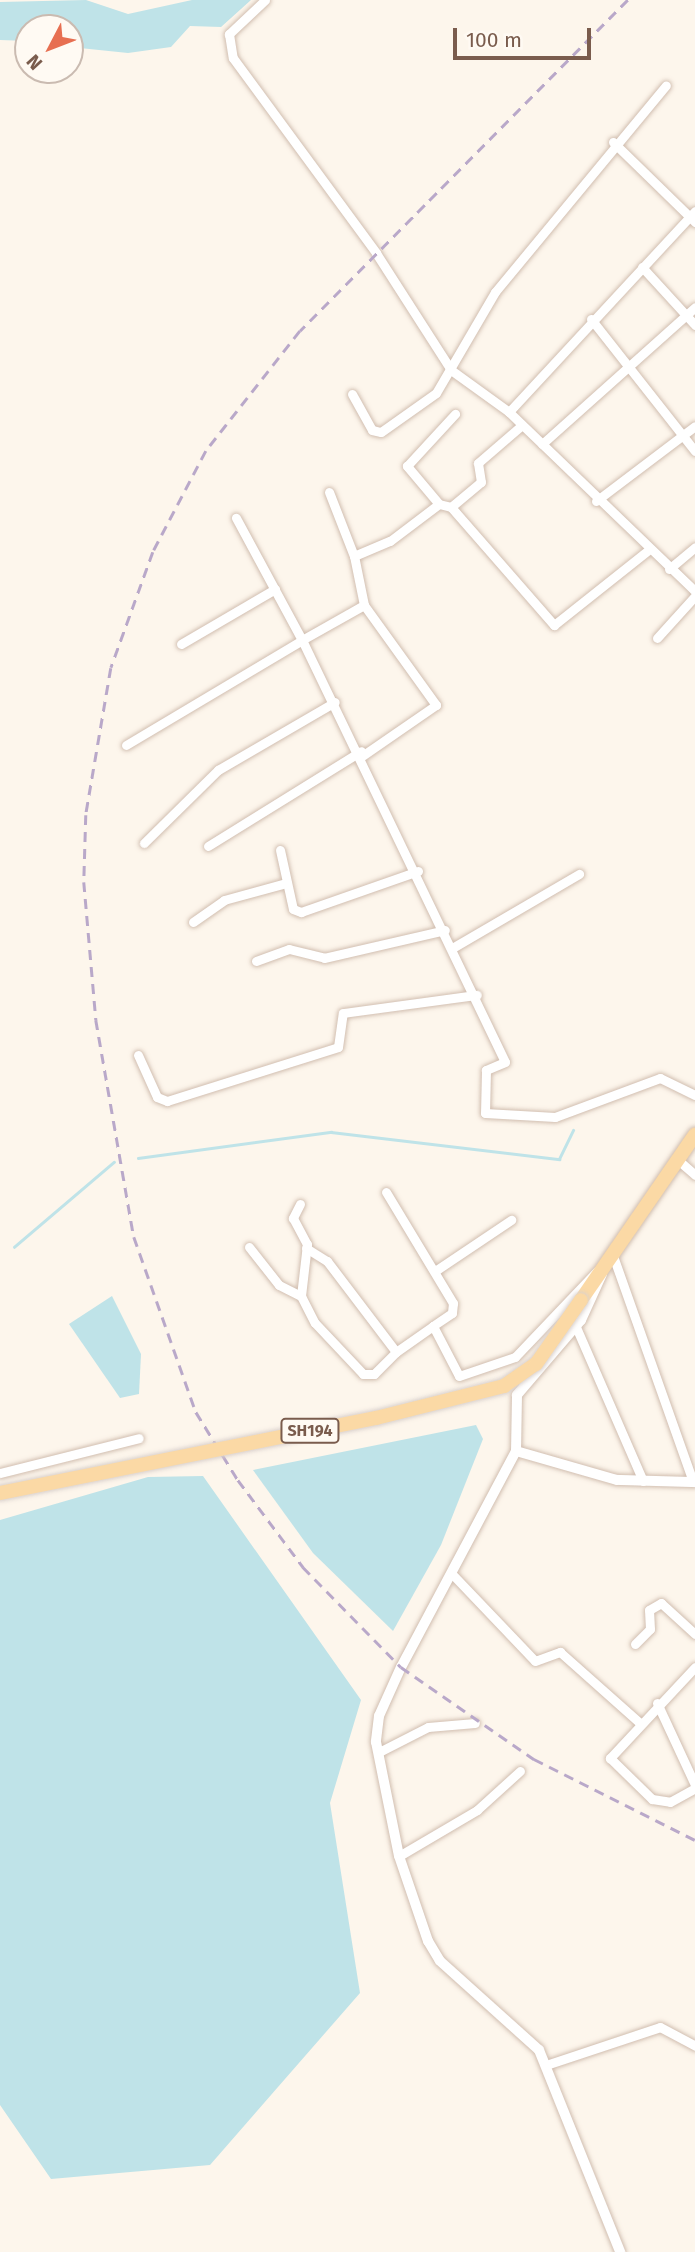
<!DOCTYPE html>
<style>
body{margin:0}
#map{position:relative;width:695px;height:2252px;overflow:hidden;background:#fdf6ec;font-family:"Fira Sans",sans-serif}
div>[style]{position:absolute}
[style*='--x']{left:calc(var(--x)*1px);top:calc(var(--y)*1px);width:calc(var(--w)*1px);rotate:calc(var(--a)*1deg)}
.water>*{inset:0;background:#bfe3e8}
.stream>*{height:2.5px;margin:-1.25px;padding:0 1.25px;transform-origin:1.25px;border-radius:1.25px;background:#bfe3e8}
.roads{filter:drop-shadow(0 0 2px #d1beb0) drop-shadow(0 0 2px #d1beb0)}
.minor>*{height:9px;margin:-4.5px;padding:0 4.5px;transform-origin:4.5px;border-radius:4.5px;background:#fff}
.tertiary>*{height:10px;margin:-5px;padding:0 5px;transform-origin:5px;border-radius:5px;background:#fff}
.primary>*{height:14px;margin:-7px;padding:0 7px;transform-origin:7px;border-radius:7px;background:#fbd9a5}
.rail>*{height:2.5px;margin-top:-1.25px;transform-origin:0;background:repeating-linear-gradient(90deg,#b9a8c9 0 10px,transparent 0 17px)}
.bridges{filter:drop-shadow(0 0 2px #dad1cd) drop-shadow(0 0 2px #dad1cd)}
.primary-bridge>*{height:14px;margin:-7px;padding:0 7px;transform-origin:7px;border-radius:7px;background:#fbd9a5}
span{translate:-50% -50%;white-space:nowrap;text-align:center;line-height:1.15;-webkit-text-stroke:6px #fffaf3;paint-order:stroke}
.shield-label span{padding:2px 5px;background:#fffaf3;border:2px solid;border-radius:5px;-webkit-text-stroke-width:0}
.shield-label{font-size:16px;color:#7a5c4d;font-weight:700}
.north{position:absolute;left:14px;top:14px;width:70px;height:70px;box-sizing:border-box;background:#fffaf3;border:2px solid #cabbb1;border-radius:50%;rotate:228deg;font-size:19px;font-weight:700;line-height:28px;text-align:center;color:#7a5c4d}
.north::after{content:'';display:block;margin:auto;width:24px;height:32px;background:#e76f51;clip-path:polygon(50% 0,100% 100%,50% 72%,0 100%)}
.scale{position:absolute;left:453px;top:28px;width:138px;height:32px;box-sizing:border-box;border:4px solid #7a5c4d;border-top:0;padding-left:9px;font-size:21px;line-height:24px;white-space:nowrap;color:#7a5c4d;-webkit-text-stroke:5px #fffaf3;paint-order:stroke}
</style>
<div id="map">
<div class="water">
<i style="clip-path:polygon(86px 0,128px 14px,192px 0,251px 0,221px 27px,190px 26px,171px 47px,128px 53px,70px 47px,70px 28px,28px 28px,28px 41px,0 40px,0 2px)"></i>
<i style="clip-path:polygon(112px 1296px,141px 1354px,139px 1394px,120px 1398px,69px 1324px)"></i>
<i style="clip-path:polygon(476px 1425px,483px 1439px,441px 1545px,393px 1631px,313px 1553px,253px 1470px)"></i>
<i style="clip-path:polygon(203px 1476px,361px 1700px,330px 1803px,360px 1993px,210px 2165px,51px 2179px,0 2105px,0 1520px,148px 1477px)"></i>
</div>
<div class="stream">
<i style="--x:138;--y:1158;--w:195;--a:-7.7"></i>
<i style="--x:331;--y:1132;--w:230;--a:6.8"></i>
<i style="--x:559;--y:1159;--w:32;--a:-64"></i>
<i style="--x:14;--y:1247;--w:131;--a:-40.4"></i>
</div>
<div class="roads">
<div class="minor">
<i style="--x:265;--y:0;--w:50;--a:136.6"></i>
<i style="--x:229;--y:34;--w:24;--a:81"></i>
<i style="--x:233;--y:58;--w:242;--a:53.7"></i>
<i style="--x:376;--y:253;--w:139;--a:57.3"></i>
<i style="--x:451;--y:370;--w:72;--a:35.9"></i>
<i style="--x:613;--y:142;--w:115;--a:44.3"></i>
<i style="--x:695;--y:211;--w:274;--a:132.8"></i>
<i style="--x:509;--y:412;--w:258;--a:43.9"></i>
<i style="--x:642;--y:267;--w:79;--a:47.6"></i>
<i style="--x:591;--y:319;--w:168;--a:51.8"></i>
<i style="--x:352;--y:394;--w:41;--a:60.9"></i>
<i style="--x:372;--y:430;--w:9;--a:13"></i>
<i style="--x:381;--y:432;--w:67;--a:-35.3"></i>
<i style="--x:436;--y:393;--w:117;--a:-59.7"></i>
<i style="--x:495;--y:292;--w:268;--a:-50.4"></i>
<i style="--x:542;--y:444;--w:205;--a:-41.8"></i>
<i style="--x:329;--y:492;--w:69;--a:68.7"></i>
<i style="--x:596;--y:501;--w:124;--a:-37.1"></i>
<i style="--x:439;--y:504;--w:50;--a:-130.1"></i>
<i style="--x:407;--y:466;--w:71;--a:-47.3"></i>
<i style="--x:451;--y:507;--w:157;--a:48.9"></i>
<i style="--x:554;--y:625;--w:119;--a:-38.5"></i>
<i style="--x:669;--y:569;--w:34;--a:-40"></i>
<i style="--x:364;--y:605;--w:71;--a:150.6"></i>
<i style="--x:302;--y:640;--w:468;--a:64.3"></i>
<i style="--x:505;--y:1062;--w:21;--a:157"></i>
<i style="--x:486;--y:1070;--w:43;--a:91.3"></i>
<i style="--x:485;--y:1113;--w:70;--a:3.3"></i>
<i style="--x:555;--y:1117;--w:112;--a:-20.4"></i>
<i style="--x:660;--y:1078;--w:39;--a:26"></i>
<i style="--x:657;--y:638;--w:57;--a:-47.9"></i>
<i style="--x:181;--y:644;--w:109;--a:-30.3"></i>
<i style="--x:126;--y:745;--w:205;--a:-30.8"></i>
<i style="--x:302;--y:640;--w:139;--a:-118.4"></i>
<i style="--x:362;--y:756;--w:90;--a:-34.6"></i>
<i style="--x:436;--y:705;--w:123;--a:-125.8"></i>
<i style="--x:364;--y:605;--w:50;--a:-101.5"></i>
<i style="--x:354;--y:556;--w:39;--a:-23"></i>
<i style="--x:390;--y:541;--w:61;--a:-37.1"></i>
<i style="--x:439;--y:504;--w:12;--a:14"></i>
<i style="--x:451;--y:507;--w:39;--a:-40"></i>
<i style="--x:481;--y:482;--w:19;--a:-99"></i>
<i style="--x:478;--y:463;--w:58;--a:-40.8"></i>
<i style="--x:144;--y:843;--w:104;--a:-44.6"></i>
<i style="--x:218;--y:770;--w:135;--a:-30.2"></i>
<i style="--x:208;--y:846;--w:180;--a:-31.8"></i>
<i style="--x:280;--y:850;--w:60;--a:77.6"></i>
<i style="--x:293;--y:909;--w:9;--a:21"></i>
<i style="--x:301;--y:912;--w:124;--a:-19.3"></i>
<i style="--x:193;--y:922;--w:38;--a:-35"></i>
<i style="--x:224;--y:900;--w:64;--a:-15.3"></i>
<i style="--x:454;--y:947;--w:145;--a:-30.3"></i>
<i style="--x:256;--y:961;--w:35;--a:-20"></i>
<i style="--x:289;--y:949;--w:36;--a:14"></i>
<i style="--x:324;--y:958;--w:124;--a:-13"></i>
<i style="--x:138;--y:1055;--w:46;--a:65.7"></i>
<i style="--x:157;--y:1097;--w:11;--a:22"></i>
<i style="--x:167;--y:1101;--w:179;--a:-17.5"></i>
<i style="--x:338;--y:1047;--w:34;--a:-82"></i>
<i style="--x:343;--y:1013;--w:135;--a:-7.7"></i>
<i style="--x:678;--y:1160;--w:23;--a:41"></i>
<i style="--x:386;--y:1192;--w:130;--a:58.9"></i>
<i style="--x:453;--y:1303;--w:10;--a:96"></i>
<i style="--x:452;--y:1313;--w:23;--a:146"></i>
<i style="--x:300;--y:1204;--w:16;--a:117"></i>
<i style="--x:293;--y:1218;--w:30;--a:62"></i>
<i style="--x:307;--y:1244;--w:52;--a:96.6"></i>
<i style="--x:301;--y:1296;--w:30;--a:63"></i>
<i style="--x:315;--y:1323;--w:70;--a:46.7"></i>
<i style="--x:363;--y:1374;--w:11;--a:0"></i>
<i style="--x:374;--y:1374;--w:31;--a:-45"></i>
<i style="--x:249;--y:1247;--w:48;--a:51.7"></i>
<i style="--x:279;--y:1285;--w:25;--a:27"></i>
<i style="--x:306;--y:1248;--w:25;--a:32"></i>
<i style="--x:327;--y:1261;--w:114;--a:52.8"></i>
<i style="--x:396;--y:1352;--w:45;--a:-35.1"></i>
<i style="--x:433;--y:1326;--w:56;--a:62.5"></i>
<i style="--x:459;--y:1376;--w:59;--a:-18.7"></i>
<i style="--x:515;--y:1357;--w:119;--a:-46.4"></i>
<i style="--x:612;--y:1253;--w:243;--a:70.5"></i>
<i style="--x:435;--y:1271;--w:92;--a:-33.9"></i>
<i style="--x:576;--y:1327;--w:168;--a:66.5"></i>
<i style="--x:0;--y:1473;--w:143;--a:-14.1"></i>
<i style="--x:454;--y:1576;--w:117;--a:46.4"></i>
<i style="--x:535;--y:1661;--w:27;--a:-20"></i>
<i style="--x:560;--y:1652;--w:107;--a:41.6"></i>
<i style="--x:635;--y:1644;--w:21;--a:-45"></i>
<i style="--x:650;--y:1629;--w:19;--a:-93"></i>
<i style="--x:649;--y:1610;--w:14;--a:-30"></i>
<i style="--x:661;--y:1603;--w:46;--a:42.4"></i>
<i style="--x:695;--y:1667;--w:125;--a:133"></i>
<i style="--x:610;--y:1758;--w:59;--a:44.3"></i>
<i style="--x:652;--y:1799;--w:18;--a:9"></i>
<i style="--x:670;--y:1802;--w:29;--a:-29"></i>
<i style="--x:657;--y:1703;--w:90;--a:65.1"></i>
<i style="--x:379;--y:1752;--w:55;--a:-27"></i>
<i style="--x:428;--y:1727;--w:47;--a:-4.9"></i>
<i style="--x:399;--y:1856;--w:91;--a:-30.5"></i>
<i style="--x:477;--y:1810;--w:58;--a:-42.2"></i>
<i style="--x:546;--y:2065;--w:120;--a:-18.4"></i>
<i style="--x:660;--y:2027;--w:40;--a:28"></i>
</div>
<div class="tertiary">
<i style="--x:602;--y:1274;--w:51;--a:114.5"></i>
<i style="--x:581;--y:1320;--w:99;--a:130.5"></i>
<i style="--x:517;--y:1395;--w:56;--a:91"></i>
<i style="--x:516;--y:1451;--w:245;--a:118"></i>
<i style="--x:401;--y:1667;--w:54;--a:114.2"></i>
<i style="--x:379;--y:1716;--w:26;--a:97"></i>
<i style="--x:376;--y:1742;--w:116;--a:78.6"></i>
<i style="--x:399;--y:1856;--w:90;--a:71.2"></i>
<i style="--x:428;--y:1941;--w:23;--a:59"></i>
<i style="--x:440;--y:1961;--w:133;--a:42"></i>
<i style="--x:539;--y:2050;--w:218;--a:68.1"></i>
<i style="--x:516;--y:1451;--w:105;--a:16"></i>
<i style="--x:617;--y:1480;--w:78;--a:1.5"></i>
</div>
<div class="primary">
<i style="--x:581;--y:1300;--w:201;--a:-55.4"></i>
</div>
</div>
<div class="rail">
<i style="--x:628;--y:0;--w:466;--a:134.7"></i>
<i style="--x:300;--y:331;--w:152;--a:128.1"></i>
<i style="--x:206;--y:451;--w:114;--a:117.7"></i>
<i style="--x:153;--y:552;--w:123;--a:109.9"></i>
<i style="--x:111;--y:668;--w:149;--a:99.7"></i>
<i style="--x:86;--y:815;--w:67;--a:91.7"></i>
<i style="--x:84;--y:882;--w:139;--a:85"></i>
<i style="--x:96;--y:1020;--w:220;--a:80.1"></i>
<i style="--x:134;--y:1237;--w:186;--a:70.5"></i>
<i style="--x:196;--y:1412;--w:80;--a:58.3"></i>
<i style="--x:238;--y:1480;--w:109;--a:53.2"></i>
<i style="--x:303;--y:1567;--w:140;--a:45.6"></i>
<i style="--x:401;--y:1667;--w:162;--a:34.7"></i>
<i style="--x:534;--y:1759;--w:180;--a:26.7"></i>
</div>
<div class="bridges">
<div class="primary-bridge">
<i style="--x:0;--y:1493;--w:383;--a:-11.3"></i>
<i style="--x:376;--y:1418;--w:132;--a:-14"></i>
<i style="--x:504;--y:1386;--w:39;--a:-35"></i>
<i style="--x:536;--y:1364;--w:78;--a:-54.9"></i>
</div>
</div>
<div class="shield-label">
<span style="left:310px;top:1431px">SH194</span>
</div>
<div class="north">N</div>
<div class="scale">100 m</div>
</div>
